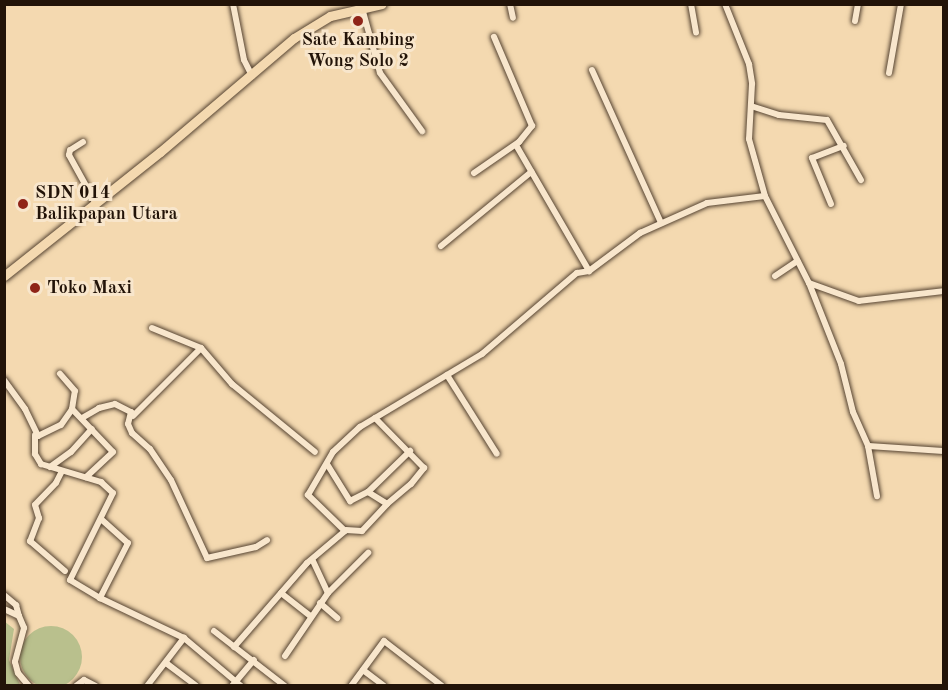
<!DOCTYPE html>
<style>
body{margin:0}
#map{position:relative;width:948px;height:690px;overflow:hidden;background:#f4d9b0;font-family:"Old Standard TT",serif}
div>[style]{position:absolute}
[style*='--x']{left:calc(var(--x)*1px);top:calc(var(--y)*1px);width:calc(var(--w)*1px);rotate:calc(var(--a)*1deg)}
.green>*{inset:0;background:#b9c08d}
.round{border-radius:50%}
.roads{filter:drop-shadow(0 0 2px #564432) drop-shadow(0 0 2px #564432)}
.minor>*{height:6px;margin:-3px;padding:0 3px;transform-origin:3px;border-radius:3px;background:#f8e6cc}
.trunk>*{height:9px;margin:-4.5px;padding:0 4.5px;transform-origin:4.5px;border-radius:4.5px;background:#f4d9b0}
.dots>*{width:16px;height:16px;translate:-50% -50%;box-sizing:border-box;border:3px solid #f8e6cc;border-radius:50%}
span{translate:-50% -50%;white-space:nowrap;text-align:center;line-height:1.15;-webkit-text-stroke:6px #f8e6cc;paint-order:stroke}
.poi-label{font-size:18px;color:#221308;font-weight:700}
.left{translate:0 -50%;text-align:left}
.frame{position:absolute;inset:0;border:6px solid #221308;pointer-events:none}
</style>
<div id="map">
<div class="green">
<i style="clip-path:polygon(4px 621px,14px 629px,9px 660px,20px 685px,5px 685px)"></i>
<i class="round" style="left:20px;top:626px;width:62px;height:62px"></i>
</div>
<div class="roads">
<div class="minor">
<i style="--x:233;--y:4;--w:57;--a:78.9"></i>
<i style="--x:244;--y:60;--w:18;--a:63"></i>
<i style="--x:510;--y:4;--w:14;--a:78"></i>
<i style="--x:691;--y:4;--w:29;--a:80"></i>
<i style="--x:725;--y:4;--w:65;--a:68.2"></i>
<i style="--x:749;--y:64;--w:20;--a:81"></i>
<i style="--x:752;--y:84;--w:55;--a:93.1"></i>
<i style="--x:749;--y:139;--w:59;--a:74.3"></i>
<i style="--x:765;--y:196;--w:97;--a:63.2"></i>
<i style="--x:809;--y:283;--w:87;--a:68.4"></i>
<i style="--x:841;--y:364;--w:49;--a:76"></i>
<i style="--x:853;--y:412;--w:37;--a:66"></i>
<i style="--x:868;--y:446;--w:51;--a:79.8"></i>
<i style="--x:362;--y:8;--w:67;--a:74.5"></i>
<i style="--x:380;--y:73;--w:72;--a:54.1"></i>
<i style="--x:855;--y:21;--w:17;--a:-80"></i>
<i style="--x:592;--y:70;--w:168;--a:65.7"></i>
<i style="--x:889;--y:73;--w:70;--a:-80.1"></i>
<i style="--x:751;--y:106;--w:29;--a:18"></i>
<i style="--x:779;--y:115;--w:48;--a:5.9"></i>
<i style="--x:827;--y:120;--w:69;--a:60.5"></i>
<i style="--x:83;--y:142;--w:15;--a:148"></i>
<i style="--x:70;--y:150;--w:5;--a:101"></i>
<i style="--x:69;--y:155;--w:56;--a:61.1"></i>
<i style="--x:516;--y:145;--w:146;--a:59.9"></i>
<i style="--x:474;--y:173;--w:55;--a:-34.6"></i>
<i style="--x:519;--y:142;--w:21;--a:-51"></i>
<i style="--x:532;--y:126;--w:97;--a:-113.1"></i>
<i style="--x:831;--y:204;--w:50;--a:-112.4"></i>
<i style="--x:812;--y:158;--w:34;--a:-21"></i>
<i style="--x:441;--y:246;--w:117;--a:-39.4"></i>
<i style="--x:775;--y:276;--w:27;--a:-34"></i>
<i style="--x:809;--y:283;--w:53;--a:19.8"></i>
<i style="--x:859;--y:301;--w:86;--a:-6.7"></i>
<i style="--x:152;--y:328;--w:53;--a:22.2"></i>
<i style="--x:201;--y:348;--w:48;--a:49.3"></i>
<i style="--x:232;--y:384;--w:107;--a:39.3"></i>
<i style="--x:447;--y:375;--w:93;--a:57.7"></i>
<i style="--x:4;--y:380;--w:36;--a:54"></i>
<i style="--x:25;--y:409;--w:30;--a:64"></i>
<i style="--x:38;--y:436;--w:25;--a:-26"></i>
<i style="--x:61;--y:425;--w:19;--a:-55"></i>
<i style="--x:72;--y:409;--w:18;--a:-81"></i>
<i style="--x:75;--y:391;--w:23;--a:-131"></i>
<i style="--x:72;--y:409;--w:59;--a:46.4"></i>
<i style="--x:113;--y:452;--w:37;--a:137"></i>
<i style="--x:133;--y:416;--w:96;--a:-45"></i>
<i style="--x:82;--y:418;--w:20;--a:-30"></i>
<i style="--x:99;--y:408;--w:16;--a:-14"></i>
<i style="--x:115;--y:404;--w:18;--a:27"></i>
<i style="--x:131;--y:412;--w:12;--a:104"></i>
<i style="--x:128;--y:424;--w:10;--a:66"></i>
<i style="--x:132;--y:433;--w:24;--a:42"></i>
<i style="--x:150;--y:449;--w:37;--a:56"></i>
<i style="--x:171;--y:480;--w:86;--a:65.2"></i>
<i style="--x:207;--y:558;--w:50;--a:-12.7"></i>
<i style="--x:256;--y:547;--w:13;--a:-32"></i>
<i style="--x:35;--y:435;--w:19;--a:90"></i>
<i style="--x:35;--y:454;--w:12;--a:59"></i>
<i style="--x:41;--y:464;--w:63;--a:16.7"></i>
<i style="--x:101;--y:482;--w:16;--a:43"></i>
<i style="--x:113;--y:493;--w:97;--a:116.3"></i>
<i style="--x:70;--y:580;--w:35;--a:31"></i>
<i style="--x:868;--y:446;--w:76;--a:3.8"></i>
<i style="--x:327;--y:464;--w:44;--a:58.1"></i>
<i style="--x:350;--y:501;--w:20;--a:-27"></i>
<i style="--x:368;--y:492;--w:22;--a:32"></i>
<i style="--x:387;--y:504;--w:31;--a:-40"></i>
<i style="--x:411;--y:484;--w:21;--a:-51"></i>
<i style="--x:424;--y:468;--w:70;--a:-134.4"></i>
<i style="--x:50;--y:467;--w:26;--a:-36"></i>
<i style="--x:71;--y:452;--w:31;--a:-48"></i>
<i style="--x:62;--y:471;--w:13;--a:117"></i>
<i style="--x:56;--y:483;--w:30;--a:134"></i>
<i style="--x:35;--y:505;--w:14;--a:73"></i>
<i style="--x:39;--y:518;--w:25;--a:111"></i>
<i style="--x:30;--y:541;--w:46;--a:40.6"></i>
<i style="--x:368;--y:492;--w:59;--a:-44.3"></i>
<i style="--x:101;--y:519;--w:36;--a:42"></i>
<i style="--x:128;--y:543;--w:62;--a:117"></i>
<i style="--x:100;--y:598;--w:93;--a:25.5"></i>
<i style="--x:184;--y:638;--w:75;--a:40.1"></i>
<i style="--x:346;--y:530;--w:16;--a:4"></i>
<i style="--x:362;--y:531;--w:37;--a:-47"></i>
<i style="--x:313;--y:561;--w:35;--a:65"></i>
<i style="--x:281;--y:593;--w:37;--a:38"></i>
<i style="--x:4;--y:595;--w:16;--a:40"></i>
<i style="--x:16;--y:605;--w:11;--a:75"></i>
<i style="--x:19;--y:616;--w:17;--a:-155"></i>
<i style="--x:320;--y:603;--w:23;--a:41"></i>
<i style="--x:19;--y:616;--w:13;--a:67"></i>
<i style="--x:24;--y:628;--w:35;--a:105"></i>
<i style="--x:15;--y:662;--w:11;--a:75"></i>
<i style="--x:18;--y:673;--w:17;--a:50"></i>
<i style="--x:214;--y:631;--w:90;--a:37.8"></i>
<i style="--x:234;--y:647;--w:111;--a:-49"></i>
<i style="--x:307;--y:563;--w:50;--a:-40.1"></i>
<i style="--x:345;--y:531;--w:52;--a:-135.8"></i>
<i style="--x:308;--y:495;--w:50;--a:-59.8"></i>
<i style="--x:333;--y:452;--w:37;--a:-43"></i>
<i style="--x:360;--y:427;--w:142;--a:-30.9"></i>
<i style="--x:482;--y:354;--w:125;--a:-40.5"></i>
<i style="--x:577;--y:273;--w:12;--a:-9"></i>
<i style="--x:589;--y:271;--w:64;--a:-36.7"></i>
<i style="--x:640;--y:233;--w:73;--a:-24.1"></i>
<i style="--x:707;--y:203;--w:58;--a:-6.9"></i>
<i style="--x:285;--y:656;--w:76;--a:-55.7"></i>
<i style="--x:328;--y:593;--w:57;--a:-45"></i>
<i style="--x:166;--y:663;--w:38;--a:37"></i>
<i style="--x:363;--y:670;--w:26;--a:37"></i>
<i style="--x:76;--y:686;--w:10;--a:-37"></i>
<i style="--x:84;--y:680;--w:13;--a:27"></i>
<i style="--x:147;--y:686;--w:61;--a:-52.4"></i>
<i style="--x:232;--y:686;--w:34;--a:-50"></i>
<i style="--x:351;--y:686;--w:56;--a:-53.7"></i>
<i style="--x:384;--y:641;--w:73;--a:37.8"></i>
</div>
<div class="trunk">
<i style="--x:4;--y:276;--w:199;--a:-38.5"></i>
<i style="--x:160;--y:152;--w:176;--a:-40.4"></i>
<i style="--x:294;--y:38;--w:42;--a:-31.4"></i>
<i style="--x:330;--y:16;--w:53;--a:-13"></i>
</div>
</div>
<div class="dots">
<i style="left:358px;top:21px;background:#8f2418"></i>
<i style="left:23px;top:204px;background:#8f2418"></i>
<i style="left:35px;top:288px;background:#8f2418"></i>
</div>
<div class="poi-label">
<span style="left:358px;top:51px">Sate Kambing<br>Wong Solo 2</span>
<span class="left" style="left:35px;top:204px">SDN 014<br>Balikpapan Utara</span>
<span class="left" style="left:47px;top:288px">Toko Maxi</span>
</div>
<div class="frame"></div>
</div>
